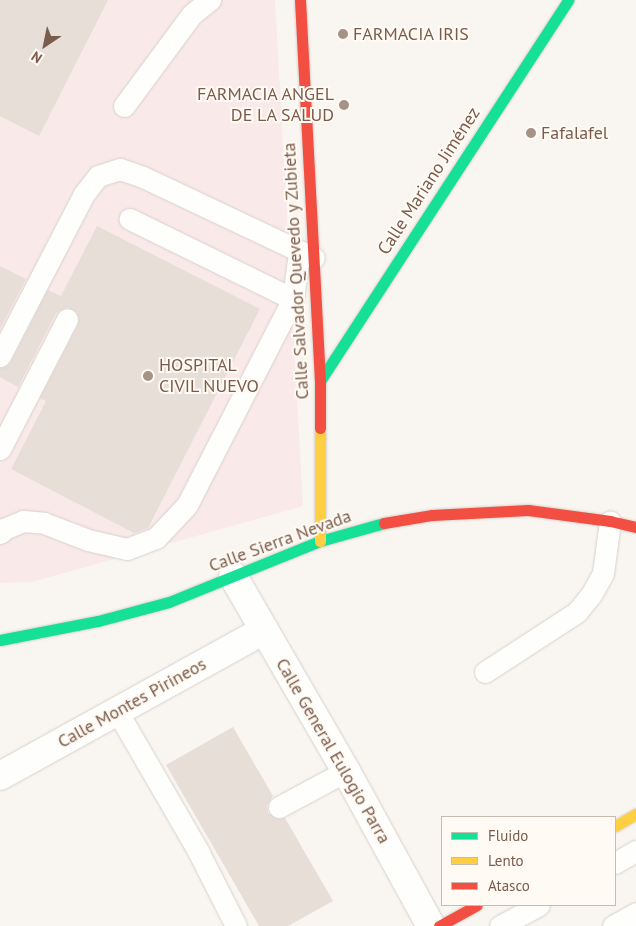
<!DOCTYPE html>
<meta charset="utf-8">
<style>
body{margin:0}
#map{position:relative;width:636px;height:926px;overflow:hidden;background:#f9f5f0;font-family:"PT Sans",sans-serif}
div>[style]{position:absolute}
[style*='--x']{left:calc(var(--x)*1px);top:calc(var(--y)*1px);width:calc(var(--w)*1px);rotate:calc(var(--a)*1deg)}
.medical>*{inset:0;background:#fae9e9}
.building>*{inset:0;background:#e6ded7}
.roads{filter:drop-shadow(0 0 1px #d7d1cb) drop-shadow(0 0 1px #d7d1cb)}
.lane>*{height:21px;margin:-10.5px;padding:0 10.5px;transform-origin:10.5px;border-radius:10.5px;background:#fefefd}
.street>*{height:28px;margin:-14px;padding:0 14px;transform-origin:14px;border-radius:14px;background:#fefefd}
.fast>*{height:11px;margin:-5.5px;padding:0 5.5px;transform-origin:5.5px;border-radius:5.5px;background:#16e098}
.slow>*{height:11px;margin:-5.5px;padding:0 5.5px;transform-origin:5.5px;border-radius:5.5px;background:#ffcf43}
.jam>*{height:11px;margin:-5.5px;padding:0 5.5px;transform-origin:5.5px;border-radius:5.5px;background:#f24e42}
.dots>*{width:14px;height:14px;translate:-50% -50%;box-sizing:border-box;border:2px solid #fffaf3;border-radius:50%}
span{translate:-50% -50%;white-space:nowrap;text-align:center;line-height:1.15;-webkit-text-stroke:4px #fffaf3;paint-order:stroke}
.poi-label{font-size:18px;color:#7a5c4d}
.left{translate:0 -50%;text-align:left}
.right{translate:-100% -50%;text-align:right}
.street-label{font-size:18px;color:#7a5c4d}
.legend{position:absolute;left:441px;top:816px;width:175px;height:90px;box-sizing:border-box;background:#fffaf3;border:1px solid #cabbb1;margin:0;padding:6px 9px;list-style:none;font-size:15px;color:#7a5c4d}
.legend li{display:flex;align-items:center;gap:10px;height:25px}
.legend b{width:25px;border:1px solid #cabbb1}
.north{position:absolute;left:20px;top:20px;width:50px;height:50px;-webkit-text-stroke:4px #fffaf3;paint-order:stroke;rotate:214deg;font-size:14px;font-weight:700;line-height:20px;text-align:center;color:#7a5c4d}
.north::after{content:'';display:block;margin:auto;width:18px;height:22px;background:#7a5c4d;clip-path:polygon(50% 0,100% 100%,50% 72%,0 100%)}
</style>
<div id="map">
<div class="medical">
<i style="clip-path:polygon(0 0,275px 0,303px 506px,32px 582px,0 583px)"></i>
</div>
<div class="building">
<i style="clip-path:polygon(0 0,108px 0,39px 136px,0 116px)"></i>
<i style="clip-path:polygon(97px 226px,260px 309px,148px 528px,134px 533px,11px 469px,46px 401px,40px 398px,78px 325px,79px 318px,77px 312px,67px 307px,56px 313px,18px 387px,0 377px,0 368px,6px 367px,11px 362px,48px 290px,61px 296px)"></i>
<i style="clip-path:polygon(0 266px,26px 279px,0 329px)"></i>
<i style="clip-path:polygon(233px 727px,273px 796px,267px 806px,268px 813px,278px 819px,285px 818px,333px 901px,288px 926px,259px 926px,166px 765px)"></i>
</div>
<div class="roads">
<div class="lane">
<i style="--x:124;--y:106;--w:114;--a:-53.5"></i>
<i style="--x:192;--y:14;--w:23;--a:-38"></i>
<i style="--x:293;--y:299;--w:47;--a:-82.7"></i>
<i style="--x:0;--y:356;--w:182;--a:-62.6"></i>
<i style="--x:84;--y:194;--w:23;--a:-52"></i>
<i style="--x:98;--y:176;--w:23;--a:-18"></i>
<i style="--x:120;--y:169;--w:24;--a:19"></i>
<i style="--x:143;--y:177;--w:189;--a:25.3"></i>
<i style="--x:0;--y:449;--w:146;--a:-62.7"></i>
<i style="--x:0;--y:533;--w:6;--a:-45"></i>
<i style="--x:4;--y:529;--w:21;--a:-23"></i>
<i style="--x:23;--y:521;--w:21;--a:5"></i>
<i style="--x:44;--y:523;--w:47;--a:21.1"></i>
<i style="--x:88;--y:540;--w:40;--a:13"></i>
<i style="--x:127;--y:549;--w:31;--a:-21"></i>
<i style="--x:156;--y:538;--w:45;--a:-46.8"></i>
<i style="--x:187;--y:505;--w:232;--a:-62.8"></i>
<i style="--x:293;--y:299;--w:182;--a:-153.9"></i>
<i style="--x:485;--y:672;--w:110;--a:-33.1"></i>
<i style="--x:577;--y:612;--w:22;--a:-51"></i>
<i style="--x:591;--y:595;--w:25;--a:-61"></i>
<i style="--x:603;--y:573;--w:52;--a:-82.3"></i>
<i style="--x:117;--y:711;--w:162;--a:59.9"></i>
<i style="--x:198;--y:851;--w:84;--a:63.1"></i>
<i style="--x:279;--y:807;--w:76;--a:-28.2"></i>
<i style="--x:615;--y:863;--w:24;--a:-30"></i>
<i style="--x:500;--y:926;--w:44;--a:-28.3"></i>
<i style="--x:613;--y:926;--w:26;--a:-29"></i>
</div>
<div class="street">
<i style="--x:233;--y:576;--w:225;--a:59.9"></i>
<i style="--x:346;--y:771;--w:177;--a:61.3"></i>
<i style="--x:0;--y:776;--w:302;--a:-28.9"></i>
</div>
<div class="fast">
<i style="--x:320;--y:381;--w:455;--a:-56.9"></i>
<i style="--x:0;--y:640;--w:100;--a:-11"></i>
<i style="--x:98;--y:621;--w:73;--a:-15"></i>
<i style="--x:169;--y:602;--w:163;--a:-22"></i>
<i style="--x:320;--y:541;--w:66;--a:-15.7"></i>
</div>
<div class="slow">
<i style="--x:320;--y:428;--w:113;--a:90"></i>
<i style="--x:615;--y:826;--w:24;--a:-30"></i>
</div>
<div class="jam">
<i style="--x:300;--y:0;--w:382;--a:87"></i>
<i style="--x:320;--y:381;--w:47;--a:90"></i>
<i style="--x:384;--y:523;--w:49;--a:-9.5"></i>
<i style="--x:432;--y:515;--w:96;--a:-3"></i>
<i style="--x:528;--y:510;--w:83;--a:7.6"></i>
<i style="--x:610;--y:521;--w:27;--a:13"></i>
<i style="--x:439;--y:926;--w:43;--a:-28.9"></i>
</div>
</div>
<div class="dots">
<i style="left:343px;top:34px;background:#a69286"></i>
<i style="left:344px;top:105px;background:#a69286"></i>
<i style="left:531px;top:133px;background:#a69286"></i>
<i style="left:148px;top:376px;background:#a69286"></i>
</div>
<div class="poi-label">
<span class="left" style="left:353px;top:34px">FARMACIA IRIS</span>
<span class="right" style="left:334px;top:105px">FARMACIA ANGEL<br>DE LA SALUD</span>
<span class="left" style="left:541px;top:133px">Fafalafel</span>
<span class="left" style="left:159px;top:376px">HOSPITAL<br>CIVIL NUEVO</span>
</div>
<div class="street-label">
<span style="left:429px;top:181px;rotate:-57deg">Calle Mariano Jiménez</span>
<span style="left:296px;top:271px;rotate:-93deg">Calle Salvador Quevedo y Zubieta</span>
<span style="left:280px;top:541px;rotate:-20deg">Calle Sierra Nevada</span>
<span style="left:132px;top:703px;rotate:-29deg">Calle Montes Pirineos</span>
<span style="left:333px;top:751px;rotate:60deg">Calle General Eulogio Parra</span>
</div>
<ul class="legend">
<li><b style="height:6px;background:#16e098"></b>Fluido</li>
<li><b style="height:6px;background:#ffcf43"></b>Lento</li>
<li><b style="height:6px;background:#f24e42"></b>Atasco</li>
</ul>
<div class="north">N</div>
</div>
